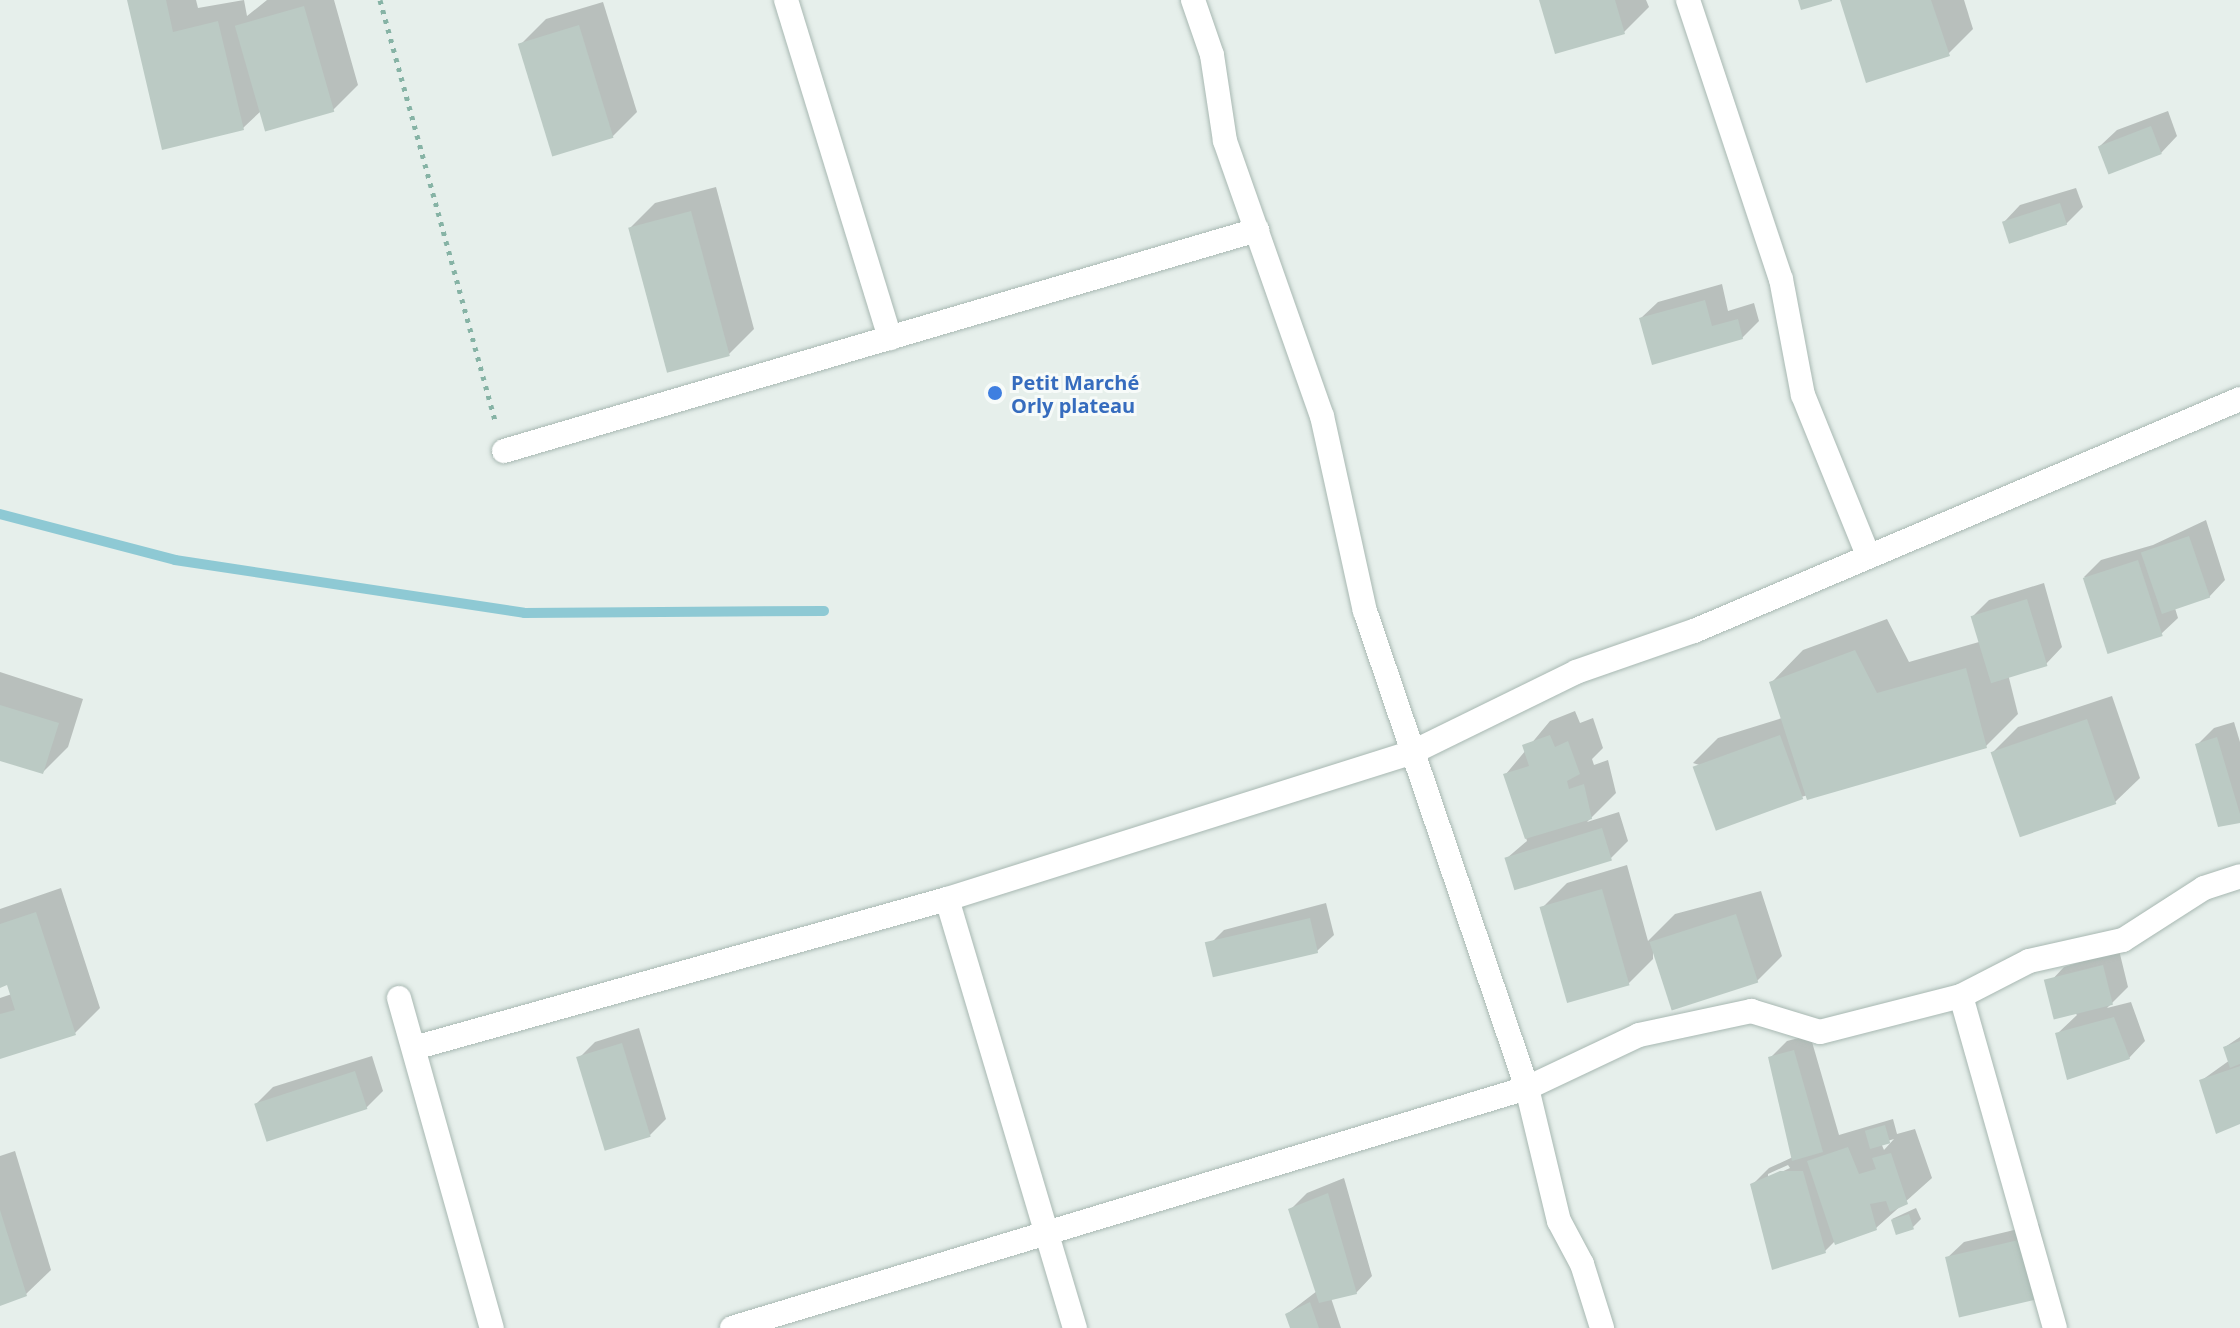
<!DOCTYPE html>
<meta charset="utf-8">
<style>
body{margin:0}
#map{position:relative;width:2240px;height:1328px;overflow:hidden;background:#e6efeb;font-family:"Open Sans",sans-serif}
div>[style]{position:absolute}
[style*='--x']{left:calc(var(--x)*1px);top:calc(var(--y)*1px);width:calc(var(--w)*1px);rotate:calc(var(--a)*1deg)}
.shadow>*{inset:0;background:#0003}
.stream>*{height:10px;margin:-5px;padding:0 5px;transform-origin:5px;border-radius:5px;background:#8ec9d4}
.building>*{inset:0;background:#bbcac4;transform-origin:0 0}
.path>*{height:5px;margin-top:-2.5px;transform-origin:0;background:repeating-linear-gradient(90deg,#86b3a5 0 4px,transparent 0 10px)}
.roads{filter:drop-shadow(0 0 2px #a8b8b2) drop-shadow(0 0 2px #a8b8b2)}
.minor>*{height:24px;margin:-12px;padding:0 12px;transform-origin:12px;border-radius:12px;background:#fff}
.dots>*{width:22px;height:22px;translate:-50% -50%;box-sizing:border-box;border:4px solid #f7fbf9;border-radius:50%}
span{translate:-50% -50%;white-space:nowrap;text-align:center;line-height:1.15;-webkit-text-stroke:6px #f7fbf9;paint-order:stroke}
.shop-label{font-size:20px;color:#366cbe;font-weight:700}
.left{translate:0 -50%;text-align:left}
</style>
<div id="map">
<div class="shadow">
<i style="clip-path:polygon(129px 0,196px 0,198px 8px,244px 0,247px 16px,267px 0,334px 0,358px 85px,333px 110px,262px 110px,243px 128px)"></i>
<i style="clip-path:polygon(1541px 0,1646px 0,1649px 7px,1624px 32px)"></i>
<i style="clip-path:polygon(1842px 0,1964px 0,1973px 29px,1948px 54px)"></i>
<i style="clip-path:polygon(603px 2px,637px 112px,612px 137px,521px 44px,546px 19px)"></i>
<i style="clip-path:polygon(2168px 111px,2177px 136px,2161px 153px,2100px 146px,2117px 130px)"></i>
<i style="clip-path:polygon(716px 187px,754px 329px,729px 354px,630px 228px,655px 203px)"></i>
<i style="clip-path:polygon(2076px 188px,2083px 207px,2066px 224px,2004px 222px,2020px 205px)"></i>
<i style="clip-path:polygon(1722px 284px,1728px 311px,1754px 303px,1759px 321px,1742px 338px,1641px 318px,1658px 302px)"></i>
<i style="clip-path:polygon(2206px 520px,2225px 580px,2209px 597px,2174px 605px,2178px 618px,2161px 634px,2084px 577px,2101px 560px,2153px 545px)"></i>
<i style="clip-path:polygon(2044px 583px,2062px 647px,2046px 664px,2008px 674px,2018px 714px,1986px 746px,1801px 797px,1693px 763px,1718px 738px,1782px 718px,1771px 683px,1803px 650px,1887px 619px,1909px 662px,1979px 642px,1972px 617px,1989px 600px)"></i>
<i style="clip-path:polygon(0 672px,83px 699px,68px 747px,43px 772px,0 758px)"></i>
<i style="clip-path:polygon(2112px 696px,2140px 778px,2115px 802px,1993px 752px,2018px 727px)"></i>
<i style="clip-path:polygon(1575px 711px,1580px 723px,1593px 718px,1603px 748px,1592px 759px,1594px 765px,1608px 760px,1616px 793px,1587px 822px,1619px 812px,1628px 841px,1611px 858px,1507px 858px,1527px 841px,1506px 774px,1550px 721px)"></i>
<i style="clip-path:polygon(2234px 722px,2240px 742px,2240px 820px,2197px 745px,2214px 728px)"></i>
<i style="clip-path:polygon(1627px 865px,1648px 941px,1675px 914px,1761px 891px,1782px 956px,1757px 981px,1653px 947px,1653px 959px,1628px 984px,1542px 908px,1567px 883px)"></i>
<i style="clip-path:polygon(61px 888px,100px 1008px,75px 1033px,0 1057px,0 998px,12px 994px,8px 982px,0 986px,0 909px)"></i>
<i style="clip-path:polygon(1326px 903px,1334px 935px,1317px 951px,1208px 946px,1224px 930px)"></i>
<i style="clip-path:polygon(2119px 950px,2128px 987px,2107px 1008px,2131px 1002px,2145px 1041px,2129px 1058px,2057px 1034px,2077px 1015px,2048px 984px,2064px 967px)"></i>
<i style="clip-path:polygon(639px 1028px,666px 1119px,650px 1135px,579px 1058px,595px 1042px)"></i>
<i style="clip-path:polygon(evenodd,1810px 1035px,1839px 1135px,1893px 1119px,1897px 1134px,1915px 1129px,1932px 1178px,1876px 1228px,1835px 1241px,1825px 1251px,1752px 1185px,1769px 1168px,1793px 1157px,1770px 1058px,1787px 1041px,1810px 1035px,1894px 1139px,1884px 1150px,1881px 1143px,1894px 1139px,1810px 1035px,1788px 1165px,1790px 1168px,1768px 1178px,1768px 1174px,1788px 1165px)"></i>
<i style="clip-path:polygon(2240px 1037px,2240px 1122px,2202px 1080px,2230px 1060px,2225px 1047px)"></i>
<i style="clip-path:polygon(372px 1056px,383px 1091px,366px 1108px,256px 1104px,273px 1087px)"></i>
<i style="clip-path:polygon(15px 1151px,51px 1270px,26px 1294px,0 1303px,0 1156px)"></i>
<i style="clip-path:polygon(1344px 1178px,1372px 1276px,1356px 1293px,1331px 1298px,1341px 1328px,1292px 1328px,1287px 1314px,1317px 1291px,1290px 1210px,1307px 1193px)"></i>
<i style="clip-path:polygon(1916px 1208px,1921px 1219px,1913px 1227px,1892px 1219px)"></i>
<i style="clip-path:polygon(2039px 1224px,2052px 1281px,1947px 1258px,1964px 1242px)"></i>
</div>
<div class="stream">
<i style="--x:0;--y:514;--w:181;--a:14.7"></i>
<i style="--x:175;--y:560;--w:353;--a:8.6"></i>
<i style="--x:524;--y:613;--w:300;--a:-0.4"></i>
</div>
<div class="building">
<i style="clip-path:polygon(127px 0,166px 0,173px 32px,218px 21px,244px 130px,162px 150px)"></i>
<i style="clip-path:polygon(1539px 0,1615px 0,1625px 34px,1555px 54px)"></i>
<i style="clip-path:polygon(1798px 0,1832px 0,1832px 1px,1801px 10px)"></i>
<i style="clip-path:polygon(1840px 0,1931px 0,1950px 56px,1866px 83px)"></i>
<i style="left:304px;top:6px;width:110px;height:72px;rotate:74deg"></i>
<i style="left:579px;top:25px;width:118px;height:64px;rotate:73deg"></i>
<i style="left:2151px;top:126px;width:30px;height:57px;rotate:69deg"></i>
<i style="left:2060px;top:203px;width:23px;height:61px;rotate:72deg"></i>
<i style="left:691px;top:211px;width:150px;height:65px;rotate:75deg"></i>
<i style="clip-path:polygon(1705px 300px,1712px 326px,1738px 319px,1743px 339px,1652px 365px,1639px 318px)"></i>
<i style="left:2189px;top:536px;width:65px;height:51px;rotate:71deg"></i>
<i style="left:2138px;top:560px;width:80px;height:58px;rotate:72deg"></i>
<i style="left:2027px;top:599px;width:70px;height:59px;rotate:73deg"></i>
<i style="clip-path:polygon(1855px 650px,1877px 693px,1966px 668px,1987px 748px,1807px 800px,1769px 682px)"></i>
<i style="clip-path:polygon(0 705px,59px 723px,43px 774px,0 761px)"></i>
<i style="left:2087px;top:719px;width:90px;height:102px;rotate:71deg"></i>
<i style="clip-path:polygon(1550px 735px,1555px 747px,1568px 741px,1580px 774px,1567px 781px,1569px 789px,1584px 784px,1592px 819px,1525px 839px,1503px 774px,1529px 766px,1522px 745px)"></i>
<i style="left:1780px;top:735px;width:68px;height:93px;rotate:70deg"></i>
<i style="clip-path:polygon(2217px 737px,2240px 814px,2240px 823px,2218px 827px,2195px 744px)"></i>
<i style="left:1602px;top:828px;width:34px;height:102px;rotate:73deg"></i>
<i style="left:1602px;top:889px;width:100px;height:65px;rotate:74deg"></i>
<i style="clip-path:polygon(36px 912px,76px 1035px,0 1059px,0 1014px,15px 1010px,7px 985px,0 988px,0 924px)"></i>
<i style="left:1736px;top:914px;width:72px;height:91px;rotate:72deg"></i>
<i style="left:1310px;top:918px;width:36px;height:108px;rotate:77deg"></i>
<i style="left:2103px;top:965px;width:41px;height:61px;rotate:76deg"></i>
<i style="clip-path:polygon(2114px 1017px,2130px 1059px,2067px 1080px,2055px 1033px)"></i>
<i style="clip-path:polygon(2240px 1041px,2240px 1064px,2230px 1068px,2223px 1047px)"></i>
<i style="left:622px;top:1043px;width:98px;height:48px;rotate:73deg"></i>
<i style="clip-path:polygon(1794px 1050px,1823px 1152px,1792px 1161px,1768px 1057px)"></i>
<i style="clip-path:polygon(2240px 1066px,2240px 1124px,2216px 1134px,2199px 1080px)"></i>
<i style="left:355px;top:1071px;width:40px;height:106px;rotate:72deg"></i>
<i style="left:1885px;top:1125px;width:19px;height:21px;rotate:74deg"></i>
<i style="clip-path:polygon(1848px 1147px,1859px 1174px,1876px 1169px,1872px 1158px,1891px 1153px,1908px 1204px,1890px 1212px,1886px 1201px,1870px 1204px,1877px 1230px,1835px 1245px,1807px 1161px)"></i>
<i style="clip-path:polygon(1780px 1171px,1803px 1171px,1826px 1253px,1772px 1270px,1750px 1184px)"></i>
<i style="clip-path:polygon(1328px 1193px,1357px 1294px,1319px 1303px,1288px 1209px)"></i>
<i style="clip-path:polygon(0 1210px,27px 1296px,0 1306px)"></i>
<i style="left:1909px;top:1214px;width:16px;height:19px;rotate:72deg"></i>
<i style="left:2023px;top:1239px;width:62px;height:80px;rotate:77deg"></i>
<i style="clip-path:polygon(1310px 1302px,1319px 1328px,1290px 1328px,1285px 1314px)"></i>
</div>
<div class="path">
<i style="--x:380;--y:0;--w:439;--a:74.7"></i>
</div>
<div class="roads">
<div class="minor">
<i style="--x:786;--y:0;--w:354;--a:72.9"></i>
<i style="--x:1193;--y:0;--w:58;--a:70.9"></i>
<i style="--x:1212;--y:55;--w:87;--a:81.4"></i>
<i style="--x:1225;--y:141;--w:292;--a:70.6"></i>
<i style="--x:1322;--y:416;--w:200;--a:77.6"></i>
<i style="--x:1365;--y:611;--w:504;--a:71.24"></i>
<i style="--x:1527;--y:1088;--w:137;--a:76.5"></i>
<i style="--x:1559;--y:1221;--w:49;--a:61.9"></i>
<i style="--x:1582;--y:1264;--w:67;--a:72.6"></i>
<i style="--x:1688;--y:0;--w:294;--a:71.6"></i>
<i style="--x:1781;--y:279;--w:118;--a:79.3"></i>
<i style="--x:1803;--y:395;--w:173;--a:67.9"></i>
<i style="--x:504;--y:451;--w:785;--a:-16.36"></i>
<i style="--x:947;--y:899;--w:448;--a:73.4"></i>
<i style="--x:1961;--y:996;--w:345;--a:74.2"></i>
<i style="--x:399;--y:998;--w:343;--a:74.3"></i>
<i style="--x:414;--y:1048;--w:553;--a:-15.62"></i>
<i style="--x:947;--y:899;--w:486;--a:-17.5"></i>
<i style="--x:1411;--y:753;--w:184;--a:-26.1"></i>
<i style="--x:1576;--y:672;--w:125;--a:-19.2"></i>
<i style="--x:1694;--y:631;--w:593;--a:-23.02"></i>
<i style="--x:732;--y:1328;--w:830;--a:-16.8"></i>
<i style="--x:1527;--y:1088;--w:124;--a:-25.3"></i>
<i style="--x:1639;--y:1035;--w:115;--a:-12.1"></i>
<i style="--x:1751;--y:1011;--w:72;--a:16.9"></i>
<i style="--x:1820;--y:1032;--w:146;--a:-14.3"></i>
<i style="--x:1961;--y:996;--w:76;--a:-27.2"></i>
<i style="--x:2029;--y:961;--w:96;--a:-12.6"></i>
<i style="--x:2123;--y:940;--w:96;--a:-32.7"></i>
<i style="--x:2204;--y:888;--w:38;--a:-18"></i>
</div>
</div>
<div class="dots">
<i style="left:995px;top:393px;background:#3f7fe0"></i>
</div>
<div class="shop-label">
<span class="left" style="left:1011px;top:394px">Petit Marché<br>Orly plateau</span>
</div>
</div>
